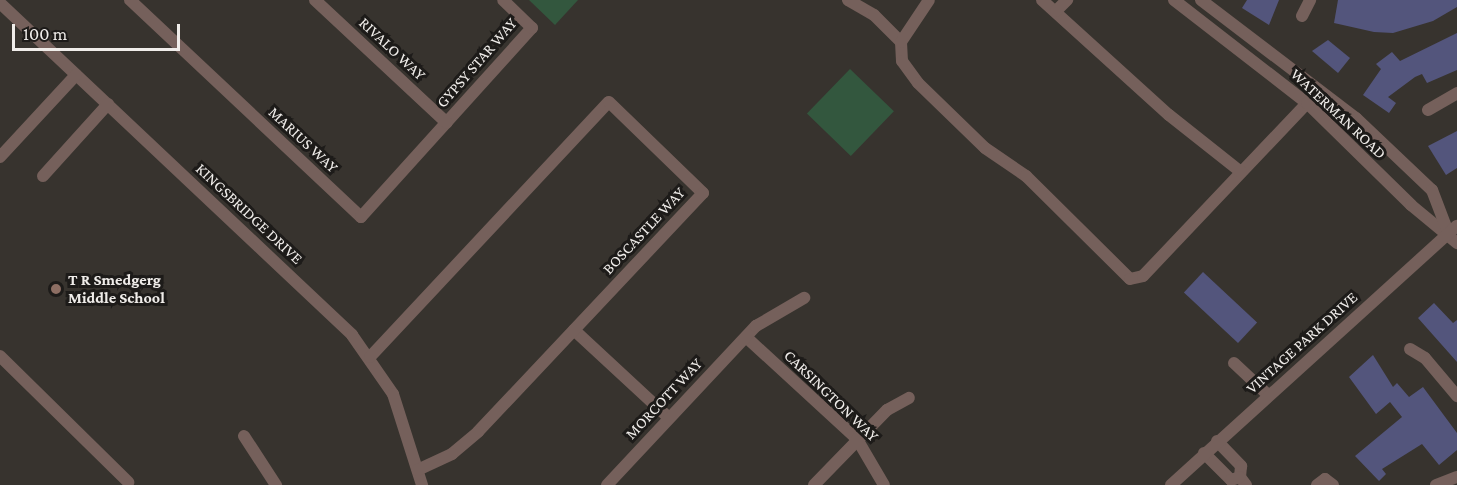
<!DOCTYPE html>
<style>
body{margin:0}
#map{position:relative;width:1457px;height:485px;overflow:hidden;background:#37332e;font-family:"Crimson Pro",serif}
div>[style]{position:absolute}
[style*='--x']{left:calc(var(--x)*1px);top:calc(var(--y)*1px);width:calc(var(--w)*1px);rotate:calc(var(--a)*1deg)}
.green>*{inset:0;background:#33573e;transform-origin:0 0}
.building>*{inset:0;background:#53557c;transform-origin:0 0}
.minor>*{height:12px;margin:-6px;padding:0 6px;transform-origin:6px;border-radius:6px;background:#75605b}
.dots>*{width:16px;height:16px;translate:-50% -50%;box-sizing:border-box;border:3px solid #1d1b19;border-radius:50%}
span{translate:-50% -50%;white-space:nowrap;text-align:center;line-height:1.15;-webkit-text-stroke:6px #1d1b19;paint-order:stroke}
.street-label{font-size:16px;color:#f0edea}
.poi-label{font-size:16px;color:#f0edea;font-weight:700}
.left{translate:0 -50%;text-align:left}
.scale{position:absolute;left:12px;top:24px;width:168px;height:27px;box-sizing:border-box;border:3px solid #f0edea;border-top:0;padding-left:8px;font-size:18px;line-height:21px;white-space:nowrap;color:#f0edea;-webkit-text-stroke:4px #1d1b19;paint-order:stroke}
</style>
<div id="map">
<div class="green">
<i style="clip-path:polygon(529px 0,578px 0,555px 25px)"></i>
<i style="left:850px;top:69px;width:61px;height:62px;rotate:44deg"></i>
</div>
<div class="building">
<i style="clip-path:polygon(1247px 0,1279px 0,1269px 25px,1242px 8px)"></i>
<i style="clip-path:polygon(1338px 0,1457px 0,1457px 7px,1433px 21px,1393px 33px,1374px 32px,1334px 23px)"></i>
<i style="clip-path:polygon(1457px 33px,1457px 70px,1427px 83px,1422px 74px,1415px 77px,1388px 97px,1396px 103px,1389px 113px,1363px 95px,1381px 69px,1376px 64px,1392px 52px,1400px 61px)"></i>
<i style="clip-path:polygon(1328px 40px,1350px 58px,1338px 73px,1312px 51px)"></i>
<i style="clip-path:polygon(1457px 131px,1457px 168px,1446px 175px,1428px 146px)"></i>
<i style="left:1203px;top:272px;width:74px;height:28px;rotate:43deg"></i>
<i style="clip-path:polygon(1434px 303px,1453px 323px,1457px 320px,1457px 362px,1418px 318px)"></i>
<i style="clip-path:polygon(1373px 355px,1393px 387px,1397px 383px,1409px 397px,1423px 387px,1457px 433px,1457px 450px,1439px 465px,1422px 444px,1382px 469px,1386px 474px,1379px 481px,1355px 456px,1402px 417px,1390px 402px,1376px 414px,1349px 377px)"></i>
</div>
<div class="minor">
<i style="--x:130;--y:0;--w:317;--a:43.2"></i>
<i style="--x:361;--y:217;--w:255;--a:-47.9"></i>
<i style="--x:532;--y:28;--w:40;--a:-136"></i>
<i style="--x:315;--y:0;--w:180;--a:43"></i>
<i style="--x:848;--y:0;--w:30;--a:30"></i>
<i style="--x:874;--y:15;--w:38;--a:45"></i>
<i style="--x:901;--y:42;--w:19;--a:87"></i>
<i style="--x:902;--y:61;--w:27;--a:54"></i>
<i style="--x:918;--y:83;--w:93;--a:44.1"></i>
<i style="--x:985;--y:148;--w:50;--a:34.3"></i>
<i style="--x:1026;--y:176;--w:146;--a:44.7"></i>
<i style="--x:1130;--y:279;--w:13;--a:-13"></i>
<i style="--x:1143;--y:276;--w:238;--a:-46.5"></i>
<i style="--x:1042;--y:0;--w:171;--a:42.2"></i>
<i style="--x:1169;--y:115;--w:92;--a:38.4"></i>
<i style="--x:1174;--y:0;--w:168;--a:37.8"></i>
<i style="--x:1307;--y:103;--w:146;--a:44.4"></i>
<i style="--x:1411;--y:205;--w:60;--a:39.6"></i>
<i style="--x:1201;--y:0;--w:195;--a:37.3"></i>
<i style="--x:1356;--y:118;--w:105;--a:43.5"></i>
<i style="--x:1432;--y:190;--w:45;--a:69.1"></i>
<i style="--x:0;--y:3;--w:484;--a:43.3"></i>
<i style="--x:352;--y:335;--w:72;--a:55.2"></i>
<i style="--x:393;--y:394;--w:96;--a:72.3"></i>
<i style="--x:1056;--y:11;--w:16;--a:-45"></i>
<i style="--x:1302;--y:16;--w:18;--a:-63"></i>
<i style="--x:901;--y:42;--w:50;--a:-56.3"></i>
<i style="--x:1428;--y:110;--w:34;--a:-30"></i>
<i style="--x:0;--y:157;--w:112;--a:-47.2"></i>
<i style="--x:43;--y:176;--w:97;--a:-47.9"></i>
<i style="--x:574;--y:330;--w:129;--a:42.8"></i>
<i style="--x:746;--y:337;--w:151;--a:42.6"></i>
<i style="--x:857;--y:439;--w:53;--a:59.6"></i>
<i style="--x:1410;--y:349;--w:17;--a:31"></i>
<i style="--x:1425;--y:358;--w:50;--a:49.9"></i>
<i style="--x:0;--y:356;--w:180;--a:44.5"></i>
<i style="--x:370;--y:357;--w:349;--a:-46.9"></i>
<i style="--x:609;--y:102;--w:131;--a:44.1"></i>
<i style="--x:703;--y:193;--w:328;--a:133.3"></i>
<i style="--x:478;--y:432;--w:34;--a:140"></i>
<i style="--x:452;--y:454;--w:38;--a:155"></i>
<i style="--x:1234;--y:363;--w:47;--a:43.3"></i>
<i style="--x:244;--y:436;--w:59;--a:56.9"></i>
<i style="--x:1217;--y:441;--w:35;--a:46"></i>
<i style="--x:1241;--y:466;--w:11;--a:95"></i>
<i style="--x:1240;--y:477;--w:10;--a:53"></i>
<i style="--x:1204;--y:453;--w:38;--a:45"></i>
<i style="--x:1231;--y:480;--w:9;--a:-18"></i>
<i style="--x:607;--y:485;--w:218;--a:-46.9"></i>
<i style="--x:756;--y:326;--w:56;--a:-30.3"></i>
<i style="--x:814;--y:485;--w:105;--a:-45.8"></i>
<i style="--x:887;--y:410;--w:25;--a:-29"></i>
<i style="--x:1171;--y:485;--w:386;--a:-42.2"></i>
<i style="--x:1317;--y:485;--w:10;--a:-37"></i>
<i style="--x:1325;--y:479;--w:10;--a:37"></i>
<i style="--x:1436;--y:485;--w:22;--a:-21"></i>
</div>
<div class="dots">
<i style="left:56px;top:289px;background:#8d6e63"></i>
</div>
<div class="street-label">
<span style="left:392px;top:49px;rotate:43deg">RIVALO WAY</span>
<span style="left:477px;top:63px;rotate:-49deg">GYPSY STAR WAY</span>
<span style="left:1338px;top:114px;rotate:43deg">WATERMAN ROAD</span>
<span style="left:303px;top:140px;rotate:43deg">MARIUS WAY</span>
<span style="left:249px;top:214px;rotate:43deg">KINGSBRIDGE DRIVE</span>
<span style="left:644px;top:231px;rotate:-47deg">BOSCASTLE WAY</span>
<span style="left:1302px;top:343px;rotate:-42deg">VINTAGE PARK DRIVE</span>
<span style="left:831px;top:396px;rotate:44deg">CARSINGTON WAY</span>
<span style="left:664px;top:399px;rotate:-47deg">MORCOTT WAY</span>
</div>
<div class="poi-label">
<span class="left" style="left:68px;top:289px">T R Smedgerg<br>Middle School</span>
</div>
<div class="scale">100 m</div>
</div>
